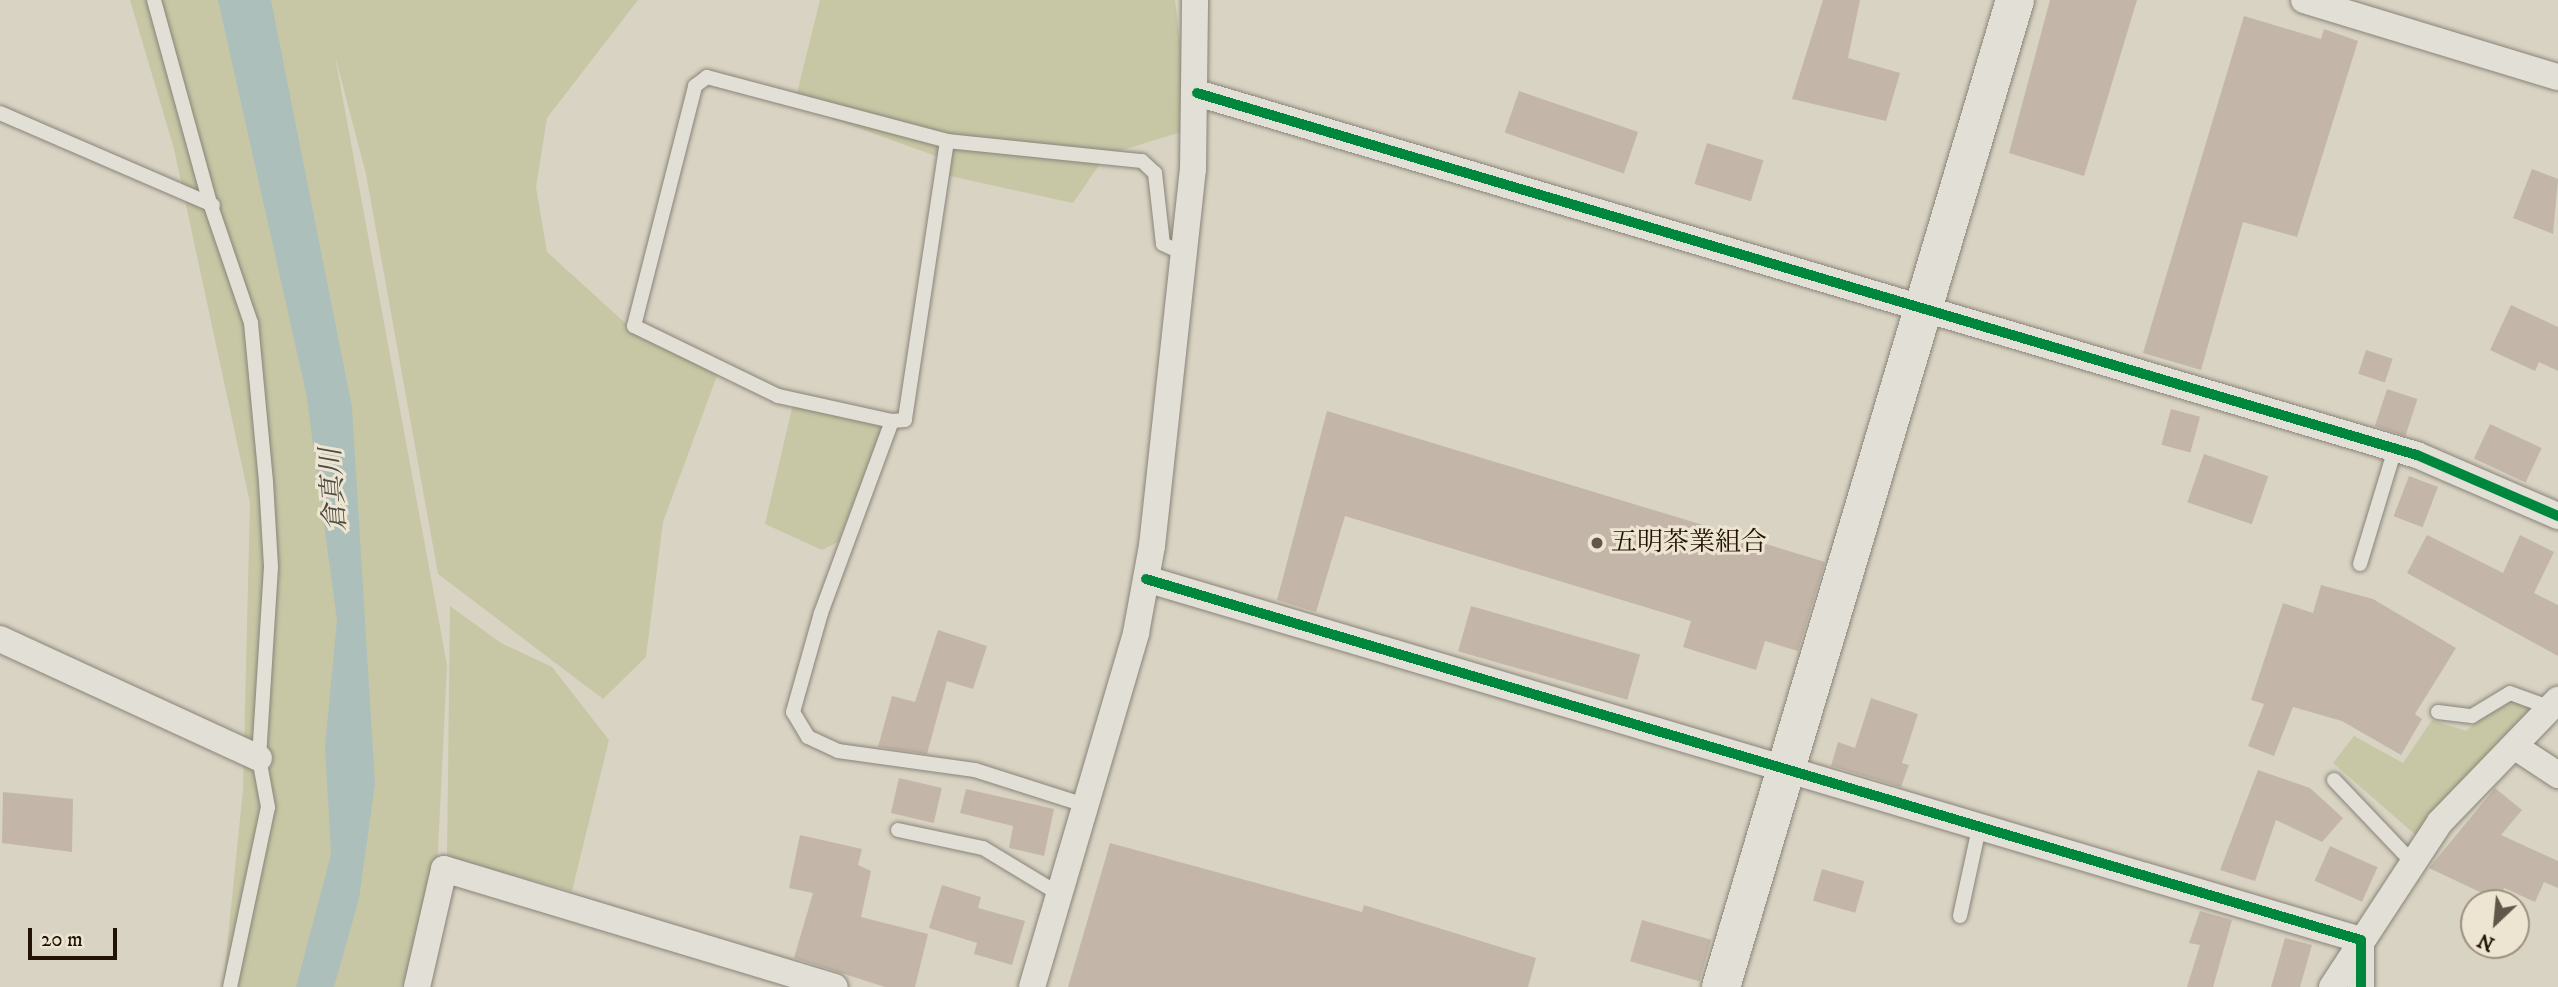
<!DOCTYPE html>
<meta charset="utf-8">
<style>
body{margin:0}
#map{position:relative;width:2558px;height:987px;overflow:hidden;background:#d9d3c3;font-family:"IM FELL DW Pica","Noto Serif JP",serif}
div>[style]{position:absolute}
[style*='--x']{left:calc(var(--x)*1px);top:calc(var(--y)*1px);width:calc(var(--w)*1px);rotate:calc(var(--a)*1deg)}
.green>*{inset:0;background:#c7c7a5}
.water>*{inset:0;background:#acbfbb}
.building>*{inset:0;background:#c3b6a8;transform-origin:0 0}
.roads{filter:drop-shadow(0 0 2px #898479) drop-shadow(0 0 2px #898479)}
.lane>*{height:14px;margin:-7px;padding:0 7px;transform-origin:7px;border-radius:7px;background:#e2dfd7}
.street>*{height:26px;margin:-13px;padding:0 13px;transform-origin:13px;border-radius:13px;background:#e2dfd7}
.secondary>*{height:38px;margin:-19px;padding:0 19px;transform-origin:19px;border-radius:19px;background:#e2dfd7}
.cycleway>*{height:10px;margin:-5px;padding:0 5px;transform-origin:5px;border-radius:5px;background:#00873e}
.dots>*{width:19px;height:19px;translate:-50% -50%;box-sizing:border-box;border:4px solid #ede5d2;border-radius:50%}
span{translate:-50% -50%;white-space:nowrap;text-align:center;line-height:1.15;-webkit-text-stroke:6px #ede5d2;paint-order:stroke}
.poi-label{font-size:26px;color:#221305}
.left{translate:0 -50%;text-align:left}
.water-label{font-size:28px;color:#4b4c44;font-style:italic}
.north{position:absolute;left:2460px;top:889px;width:70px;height:70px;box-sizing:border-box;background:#ede5d2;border:2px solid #9c9180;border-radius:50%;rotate:206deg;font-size:19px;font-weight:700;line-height:28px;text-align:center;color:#221305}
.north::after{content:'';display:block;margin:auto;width:24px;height:32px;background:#625648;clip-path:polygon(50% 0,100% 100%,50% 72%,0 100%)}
.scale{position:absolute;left:28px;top:928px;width:89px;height:32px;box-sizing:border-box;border:4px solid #221305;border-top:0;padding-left:9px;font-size:21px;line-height:24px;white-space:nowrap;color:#221305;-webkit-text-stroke:5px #ede5d2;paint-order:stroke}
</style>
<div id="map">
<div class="green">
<i style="clip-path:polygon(130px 0,638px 0,547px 118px,536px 187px,547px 252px,634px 331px,718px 373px,663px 522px,646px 657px,603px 699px,438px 574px,366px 174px,335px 56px,447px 665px,435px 911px,401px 987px,223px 987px,243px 789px,250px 503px,174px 149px)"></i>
<i style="clip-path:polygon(820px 0,1175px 0,1191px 129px,1106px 155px,1073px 203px,950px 176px,950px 161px,794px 105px)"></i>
<i style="clip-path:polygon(793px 404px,830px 407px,884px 428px,838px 542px,822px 550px,765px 524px)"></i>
<i style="clip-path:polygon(450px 606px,501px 643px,552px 667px,609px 740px,572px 891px,447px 857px)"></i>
<i style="clip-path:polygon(2510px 693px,2537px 710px,2418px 837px,2333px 763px,2354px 736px,2403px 763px,2432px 720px,2466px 731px)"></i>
</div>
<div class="water">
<i style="clip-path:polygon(218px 0,271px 0,352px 407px,375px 784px,359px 899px,334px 987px,296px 987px,331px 854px,325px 746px,337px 620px,306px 393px)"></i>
</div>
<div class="building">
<i style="clip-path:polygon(1823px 0,1860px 0,1848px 58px,1900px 73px,1886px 121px,1792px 99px)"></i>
<i style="clip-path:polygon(2050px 0,2137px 0,2084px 176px,2009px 153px)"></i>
<i style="clip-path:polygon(2244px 16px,2321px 39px,2324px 29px,2358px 41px,2297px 237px,2243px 222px,2201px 370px,2143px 353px)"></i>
<i style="left:1519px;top:91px;width:126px;height:44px;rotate:19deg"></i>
<i style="left:1707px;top:143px;width:59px;height:43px;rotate:17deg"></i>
<i style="clip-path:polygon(2532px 169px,2558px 179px,2553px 234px,2513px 218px)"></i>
<i style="clip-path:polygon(2511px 305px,2558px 327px,2558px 371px,2539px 362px,2535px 371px,2490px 350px)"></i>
<i style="left:2366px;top:350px;width:28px;height:25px;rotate:18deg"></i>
<i style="left:2387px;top:389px;width:32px;height:39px;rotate:18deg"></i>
<i style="left:2171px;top:409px;width:30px;height:37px;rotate:15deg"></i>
<i style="clip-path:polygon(1327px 411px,1825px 562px,1798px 651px,1765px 641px,1756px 670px,1683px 647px,1691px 621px,1345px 516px,1316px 612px,1277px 600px)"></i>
<i style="left:2490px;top:424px;width:57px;height:38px;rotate:25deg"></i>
<i style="left:2204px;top:454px;width:68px;height:51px;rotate:19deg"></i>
<i style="left:2409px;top:476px;width:31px;height:43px;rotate:21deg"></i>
<i style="clip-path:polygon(2427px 535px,2503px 573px,2520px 535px,2554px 552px,2534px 593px,2558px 605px,2558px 656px,2407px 573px)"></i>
<i style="clip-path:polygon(2321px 585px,2373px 599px,2456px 648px,2415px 714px,2422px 719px,2401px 755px,2342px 721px,2293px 707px,2274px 756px,2248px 746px,2264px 704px,2251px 700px,2283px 603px,2313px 613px)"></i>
<i style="left:1471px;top:606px;width:176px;height:47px;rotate:16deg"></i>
<i style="clip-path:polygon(938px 630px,987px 646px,973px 689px,947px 681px,927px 754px,878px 747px,892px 696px,915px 702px)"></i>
<i style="clip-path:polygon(1871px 698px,1918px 714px,1902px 763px,1909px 765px,1901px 787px,1831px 766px,1838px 742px,1855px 748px)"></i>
<i style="clip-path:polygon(2258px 770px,2310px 788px,2343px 818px,2322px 842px,2276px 820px,2255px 881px,2220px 870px)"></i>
<i style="left:899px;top:778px;width:44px;height:36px;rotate:13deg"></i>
<i style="clip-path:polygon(2495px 788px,2522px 810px,2501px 835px,2558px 861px,2558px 888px,2544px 882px,2535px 902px,2504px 888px,2499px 901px,2429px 868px)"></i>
<i style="clip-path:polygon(966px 789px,1054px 809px,1044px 856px,1009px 848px,1013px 826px,960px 813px)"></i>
<i style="clip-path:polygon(3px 792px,73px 799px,72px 852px,2px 843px)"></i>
<i style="clip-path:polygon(800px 835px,862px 849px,858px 865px,871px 871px,861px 917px,928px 934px,915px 987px,885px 987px,794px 958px,813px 893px,789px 888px)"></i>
<i style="clip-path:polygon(1110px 843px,1362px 912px,1364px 905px,1536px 958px,1528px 987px,1068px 987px)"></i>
<i style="left:2330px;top:846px;width:52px;height:38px;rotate:24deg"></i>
<i style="left:1822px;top:869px;width:44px;height:33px;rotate:16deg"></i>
<i style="clip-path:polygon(942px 885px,981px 897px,978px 908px,1025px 921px,1012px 965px,974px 954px,977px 943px,929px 928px)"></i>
<i style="clip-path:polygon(2200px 911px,2232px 920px,2213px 987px,2187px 987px,2200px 945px,2189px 943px)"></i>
<i style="left:1642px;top:920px;width:72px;height:43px;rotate:16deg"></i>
<i style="clip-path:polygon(2285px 938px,2312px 945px,2300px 987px,2271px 987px)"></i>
</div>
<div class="roads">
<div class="lane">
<i style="--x:154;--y:0;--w:211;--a:74.6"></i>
<i style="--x:210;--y:203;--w:127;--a:71.1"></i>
<i style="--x:251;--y:323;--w:160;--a:84.6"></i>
<i style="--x:266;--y:482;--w:85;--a:86.6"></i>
<i style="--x:271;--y:567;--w:191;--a:93.6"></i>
<i style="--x:259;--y:758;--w:50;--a:79.6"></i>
<i style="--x:268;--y:807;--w:184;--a:101.9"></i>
<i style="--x:0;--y:113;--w:232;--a:23.4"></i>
<i style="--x:947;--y:141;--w:196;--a:5.9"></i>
<i style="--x:1142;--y:161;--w:18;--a:43"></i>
<i style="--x:1155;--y:173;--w:71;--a:83.6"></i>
<i style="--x:1163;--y:244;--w:23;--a:25"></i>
<i style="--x:892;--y:421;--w:117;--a:-167.6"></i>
<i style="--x:778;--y:396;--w:160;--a:-154.1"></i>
<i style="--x:634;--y:326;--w:248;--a:-75.7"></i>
<i style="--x:695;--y:86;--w:15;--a:-37"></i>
<i style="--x:707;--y:77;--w:248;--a:14.9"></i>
<i style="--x:947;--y:141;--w:282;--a:98.6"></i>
<i style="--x:905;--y:420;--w:13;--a:176"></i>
<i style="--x:892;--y:421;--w:205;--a:110.3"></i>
<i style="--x:821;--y:613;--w:103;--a:105.8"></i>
<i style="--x:793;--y:712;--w:29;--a:59"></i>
<i style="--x:808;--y:737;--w:33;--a:25"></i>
<i style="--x:838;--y:751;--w:138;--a:7.9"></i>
<i style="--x:975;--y:770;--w:115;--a:17.7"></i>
<i style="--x:2360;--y:564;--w:120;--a:-73.1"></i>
<i style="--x:2438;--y:712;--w:34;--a:7"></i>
<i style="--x:2472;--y:716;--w:44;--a:-31.2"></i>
<i style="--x:2510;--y:693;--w:44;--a:20.1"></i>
<i style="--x:2334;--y:780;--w:115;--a:46.4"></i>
<i style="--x:898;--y:830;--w:87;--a:12"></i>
<i style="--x:983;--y:848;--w:89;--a:31.2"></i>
<i style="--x:1960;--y:916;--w:90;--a:-77.8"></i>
</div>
<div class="street">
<i style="--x:2304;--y:0;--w:265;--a:16.9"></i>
<i style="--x:1197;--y:93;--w:1273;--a:16.53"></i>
<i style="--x:2417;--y:455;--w:154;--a:23.4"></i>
<i style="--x:1146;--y:579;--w:1267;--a:16.55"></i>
<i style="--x:2361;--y:940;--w:47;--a:90"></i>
<i style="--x:0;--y:639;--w:285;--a:24.7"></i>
<i style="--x:2514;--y:746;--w:53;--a:33.4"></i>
<i style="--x:417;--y:987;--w:121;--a:-77.1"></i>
<i style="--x:444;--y:869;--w:408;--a:16.8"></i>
<i style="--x:1032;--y:987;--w:369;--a:-73.6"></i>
<i style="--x:1136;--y:633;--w:88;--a:-79.6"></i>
<i style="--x:1152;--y:546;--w:379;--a:-83.8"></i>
<i style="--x:1193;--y:169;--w:169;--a:-89.3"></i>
<i style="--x:2332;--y:987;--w:197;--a:-56.8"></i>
<i style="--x:2440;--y:822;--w:170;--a:-46"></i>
</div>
<div class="secondary">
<i style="--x:1721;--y:987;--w:1030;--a:-73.41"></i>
</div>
</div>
<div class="cycleway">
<i style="--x:1197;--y:93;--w:1273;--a:16.53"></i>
<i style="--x:2417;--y:455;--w:154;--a:23.4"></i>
<i style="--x:1146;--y:579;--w:1267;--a:16.55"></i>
<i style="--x:2361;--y:940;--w:47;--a:90"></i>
</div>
<div class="dots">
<i style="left:1597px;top:543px;background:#625648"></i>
</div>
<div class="poi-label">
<span class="left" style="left:1611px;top:543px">五明茶業組合</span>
</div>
<div class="water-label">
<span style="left:334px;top:490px;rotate:-94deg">倉真川</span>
</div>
<div class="north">N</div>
<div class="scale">20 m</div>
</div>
